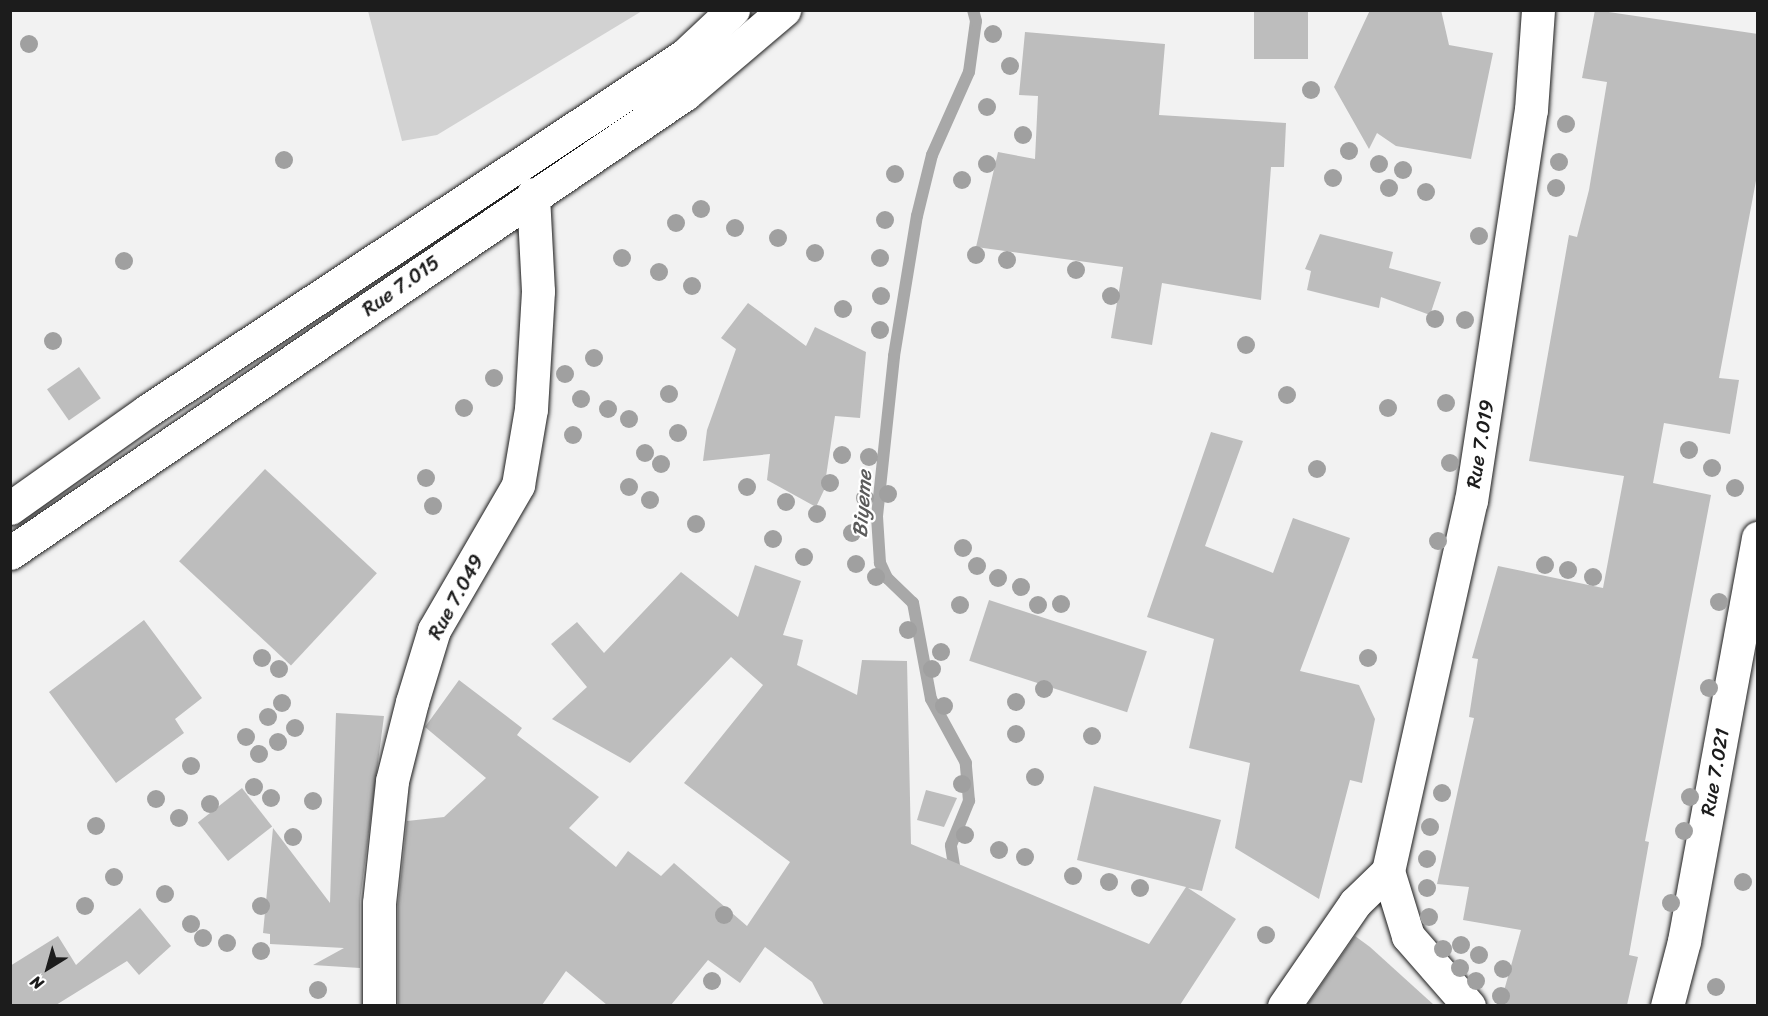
<!DOCTYPE html>
<style>
body{margin:0}
#map{position:relative;width:1768px;height:1016px;overflow:hidden;background:#f2f2f2;font-family:Sriracha,sans-serif}
div>[style]{position:absolute}
[style*='--x']{left:calc(var(--x)*1px);top:calc(var(--y)*1px);width:calc(var(--w)*1px);rotate:calc(var(--a)*1deg)}
.green>*{inset:0;background:#d2d2d2}
.stream>*{height:12px;margin:-6px;padding:0 6px;transform-origin:6px;border-radius:6px;background:#a8a8a8}
.building>*{inset:0;background:#bdbdbd;transform-origin:0 0}
.roads{filter:drop-shadow(0 0 2px #1c1c1c) drop-shadow(0 0 2px #1c1c1c)}
.street>*{height:33px;margin:-16.5px;padding:0 16.5px;transform-origin:16.5px;border-radius:16.5px;background:#fff}
.secondary>*{height:33px;margin:-16.5px;padding:0 16.5px;transform-origin:16.5px;border-radius:16.5px;background:#fff}
.trees>*{width:18px;height:18px;margin:-9px;border-radius:50%;background:#a0a0a0}
span{translate:-50% -50%;white-space:nowrap;text-align:center;line-height:1.15;-webkit-text-stroke:4.5px #fff;paint-order:stroke}
.street-label{font-size:20px;color:#1c1c1c}
.water-label{font-size:21px;color:#5b5b5b;font-style:italic}
.frame{position:absolute;inset:0;border:12px solid #1c1c1c;pointer-events:none}
.north{position:absolute;left:18px;top:938px;width:60px;height:60px;-webkit-text-stroke:4px #fff;paint-order:stroke;rotate:217deg;font-size:16px;font-weight:700;line-height:24px;text-align:center;color:#1c1c1c}
.north::after{content:'';display:block;margin:auto;width:21px;height:27px;background:#1c1c1c;clip-path:polygon(50% 0,100% 100%,50% 72%,0 100%)}
</style>
<div id="map">
<div class="green">
<i style="clip-path:polygon(368px 11px,368px 10px,642px 11px,437px 135px,402px 141px)"></i>
</div>
<div class="stream">
<i style="--x:956;--y:878;--w:33;--a:-99"></i>
<i style="--x:951;--y:845;--w:48;--a:-67.8"></i>
<i style="--x:969;--y:801;--w:38;--a:-95"></i>
<i style="--x:966;--y:763;--w:73;--a:-118.7"></i>
<i style="--x:931;--y:699;--w:98;--a:-100.6"></i>
<i style="--x:913;--y:603;--w:36;--a:-136"></i>
<i style="--x:887;--y:578;--w:17;--a:-115"></i>
<i style="--x:880;--y:563;--w:47;--a:-93.7"></i>
<i style="--x:877;--y:516;--w:161;--a:-83.9"></i>
<i style="--x:894;--y:356;--w:142;--a:-80.7"></i>
<i style="--x:917;--y:216;--w:63;--a:-76.2"></i>
<i style="--x:932;--y:155;--w:91;--a:-66"></i>
<i style="--x:969;--y:72;--w:51;--a:-82.2"></i>
<i style="--x:976;--y:21;--w:11;--a:-105"></i>
</div>
<div class="building">
<i style="left:1254px;top:10px;width:54px;height:49px"></i>
<i style="clip-path:polygon(1370px 10px,1441px 10px,1449px 45px,1493px 53px,1471px 159px,1396px 146px,1377px 133px,1369px 149px,1334px 87px)"></i>
<i style="clip-path:polygon(1595px 10px,1758px 34px,1758px 170px,1719px 378px,1739px 380px,1730px 434px,1664px 423px,1653px 483px,1711px 495px,1645px 841px,1649px 842px,1629px 955px,1638px 957px,1627px 1005px,1500px 1005px,1521px 930px,1463px 920px,1469px 887px,1437px 884px,1474px 718px,1469px 717px,1478px 659px,1472px 658px,1498px 566px,1603px 588px,1624px 476px,1529px 461px,1569px 235px,1577px 237px,1589px 190px,1607px 82px,1582px 78px)"></i>
<i style="clip-path:polygon(1025px 32px,1165px 44px,1159px 115px,1286px 123px,1284px 167px,1271px 167px,1261px 300px,1162px 283px,1152px 345px,1111px 338px,1123px 267px,976px 247px,998px 152px,1035px 159px,1038px 96px,1019px 95px)"></i>
<i style="clip-path:polygon(1320px 234px,1393px 252px,1389px 268px,1441px 282px,1430px 315px,1381px 297px,1379px 308px,1307px 290px,1311px 271px,1305px 269px)"></i>
<i style="clip-path:polygon(748px 303px,806px 346px,815px 327px,866px 352px,860px 418px,835px 416px,824px 490px,816px 507px,767px 480px,770px 454px,703px 461px,707px 430px,736px 349px,721px 338px)"></i>
<i style="left:79px;top:367px;width:38px;height:39px;rotate:55deg"></i>
<i style="clip-path:polygon(1211px 432px,1243px 441px,1205px 546px,1273px 573px,1293px 518px,1350px 538px,1300px 671px,1359px 685px,1375px 719px,1362px 783px,1350px 780px,1319px 899px,1235px 848px,1250px 763px,1189px 748px,1214px 639px,1147px 617px)"></i>
<i style="left:265px;top:469px;width:153px;height:126px;rotate:43deg"></i>
<i style="clip-path:polygon(755px 565px,801px 581px,783px 635px,803px 640px,797px 665px,857px 695px,862px 660px,907px 661px,911px 844px,1149px 944px,1186px 887px,1077px 860px,1094px 786px,1221px 820px,1202px 891px,1188px 888px,1236px 919px,1180px 1005px,824px 1005px,812px 982px,765px 947px,740px 983px,708px 960px,671px 1005px,607px 1005px,566px 971px,542px 1005px,398px 1005px,398px 904px,407px 821px,444px 817px,486px 778px,425px 727px,459px 680px,522px 728px,517px 735px,599px 797px,569px 828px,616px 867px,628px 851px,661px 876px,674px 863px,747px 926px,790px 862px,684px 783px,763px 685px,731px 657px,630px 763px,552px 719px,587px 687px,551px 644px,577px 622px,604px 653px,681px 572px,738px 617px)"></i>
<i style="left:989px;top:600px;width:166px;height:64px;rotate:18deg"></i>
<i style="clip-path:polygon(144px 620px,202px 698px,175px 719px,184px 733px,116px 783px,49px 692px)"></i>
<i style="clip-path:polygon(336px 713px,384px 716px,360px 901px,360px 968px,313px 965px,344px 948px,270px 944px,270px 934px,263px 933px,273px 828px,330px 903px)"></i>
<i style="left:242px;top:788px;width:49px;height:56px;rotate:52deg"></i>
<i style="clip-path:polygon(926px 790px,957px 798px,944px 827px,917px 820px)"></i>
<i style="clip-path:polygon(140px 908px,171px 946px,139px 975px,127px 961px,56px 1005px,10px 1005px,10px 966px,58px 936px,76px 965px)"></i>
<i style="clip-path:polygon(1355px 936px,1370px 947px,1434px 1005px,1307px 1005px)"></i>
</div>
<div class="roads">
<div class="street">
<i style="--x:379;--y:1006;--w:103;--a:-90"></i>
<i style="--x:379;--y:903;--w:123;--a:-83.9"></i>
<i style="--x:392;--y:781;--w:81;--a:-75.8"></i>
<i style="--x:412;--y:702;--w:75;--a:-73"></i>
<i style="--x:434;--y:630;--w:168;--a:-59.9"></i>
<i style="--x:518;--y:485;--w:77;--a:-80.3"></i>
<i style="--x:531;--y:409;--w:118;--a:-86.6"></i>
<i style="--x:538;--y:291;--w:97;--a:-93"></i>
<i style="--x:1284;--y:1006;--w:125;--a:-55.4"></i>
<i style="--x:1355;--y:903;--w:46;--a:-44.1"></i>
<i style="--x:1469;--y:1006;--w:93;--a:-131.1"></i>
<i style="--x:1408;--y:936;--w:68;--a:-107.1"></i>
<i style="--x:1388;--y:871;--w:379;--a:-77.4"></i>
<i style="--x:1471;--y:501;--w:396;--a:-81.3"></i>
<i style="--x:1531;--y:110;--w:100;--a:-86"></i>
<i style="--x:1667;--y:1006;--w:67;--a:-75.3"></i>
<i style="--x:1684;--y:941;--w:410;--a:-79.6"></i>
</div>
<div class="secondary">
<i style="--x:10;--y:508;--w:168;--a:-35.3"></i>
<i style="--x:147;--y:411;--w:645;--a:-33.49"></i>
<i style="--x:685;--y:55;--w:66;--a:-43.2"></i>
<i style="--x:10;--y:553;--w:816;--a:-34.22"></i>
<i style="--x:685;--y:94;--w:130;--a:-40.3"></i>
</div>
</div>
<div class="trees">
<i style="left:993px;top:34px"></i>
<i style="left:29px;top:44px"></i>
<i style="left:1010px;top:66px"></i>
<i style="left:1311px;top:90px"></i>
<i style="left:987px;top:107px"></i>
<i style="left:1566px;top:124px"></i>
<i style="left:1023px;top:135px"></i>
<i style="left:1349px;top:151px"></i>
<i style="left:284px;top:160px"></i>
<i style="left:1559px;top:162px"></i>
<i style="left:987px;top:164px"></i>
<i style="left:1379px;top:164px"></i>
<i style="left:1403px;top:170px"></i>
<i style="left:895px;top:174px"></i>
<i style="left:1333px;top:178px"></i>
<i style="left:962px;top:180px"></i>
<i style="left:1389px;top:188px"></i>
<i style="left:1556px;top:188px"></i>
<i style="left:1426px;top:192px"></i>
<i style="left:701px;top:209px"></i>
<i style="left:885px;top:220px"></i>
<i style="left:676px;top:223px"></i>
<i style="left:735px;top:228px"></i>
<i style="left:1479px;top:236px"></i>
<i style="left:778px;top:238px"></i>
<i style="left:815px;top:253px"></i>
<i style="left:976px;top:255px"></i>
<i style="left:622px;top:258px"></i>
<i style="left:880px;top:258px"></i>
<i style="left:1007px;top:260px"></i>
<i style="left:124px;top:261px"></i>
<i style="left:1076px;top:270px"></i>
<i style="left:659px;top:272px"></i>
<i style="left:692px;top:286px"></i>
<i style="left:881px;top:296px"></i>
<i style="left:1111px;top:296px"></i>
<i style="left:843px;top:309px"></i>
<i style="left:1435px;top:319px"></i>
<i style="left:1465px;top:320px"></i>
<i style="left:880px;top:330px"></i>
<i style="left:53px;top:341px"></i>
<i style="left:1246px;top:345px"></i>
<i style="left:594px;top:358px"></i>
<i style="left:565px;top:374px"></i>
<i style="left:494px;top:378px"></i>
<i style="left:669px;top:394px"></i>
<i style="left:1287px;top:395px"></i>
<i style="left:581px;top:399px"></i>
<i style="left:1446px;top:403px"></i>
<i style="left:464px;top:408px"></i>
<i style="left:1388px;top:408px"></i>
<i style="left:608px;top:409px"></i>
<i style="left:629px;top:419px"></i>
<i style="left:678px;top:433px"></i>
<i style="left:573px;top:435px"></i>
<i style="left:1689px;top:450px"></i>
<i style="left:645px;top:453px"></i>
<i style="left:842px;top:455px"></i>
<i style="left:869px;top:457px"></i>
<i style="left:1450px;top:463px"></i>
<i style="left:661px;top:464px"></i>
<i style="left:1712px;top:468px"></i>
<i style="left:1317px;top:469px"></i>
<i style="left:426px;top:478px"></i>
<i style="left:830px;top:483px"></i>
<i style="left:629px;top:487px"></i>
<i style="left:747px;top:487px"></i>
<i style="left:1735px;top:488px"></i>
<i style="left:888px;top:494px"></i>
<i style="left:865px;top:498px"></i>
<i style="left:650px;top:500px"></i>
<i style="left:786px;top:502px"></i>
<i style="left:433px;top:506px"></i>
<i style="left:817px;top:514px"></i>
<i style="left:696px;top:524px"></i>
<i style="left:852px;top:533px"></i>
<i style="left:773px;top:539px"></i>
<i style="left:1438px;top:541px"></i>
<i style="left:963px;top:548px"></i>
<i style="left:804px;top:557px"></i>
<i style="left:856px;top:564px"></i>
<i style="left:1545px;top:565px"></i>
<i style="left:977px;top:566px"></i>
<i style="left:1568px;top:570px"></i>
<i style="left:876px;top:577px"></i>
<i style="left:1593px;top:577px"></i>
<i style="left:998px;top:578px"></i>
<i style="left:1021px;top:587px"></i>
<i style="left:1719px;top:602px"></i>
<i style="left:1061px;top:604px"></i>
<i style="left:960px;top:605px"></i>
<i style="left:1038px;top:605px"></i>
<i style="left:908px;top:630px"></i>
<i style="left:941px;top:652px"></i>
<i style="left:262px;top:658px"></i>
<i style="left:1368px;top:658px"></i>
<i style="left:279px;top:669px"></i>
<i style="left:932px;top:669px"></i>
<i style="left:1709px;top:688px"></i>
<i style="left:1044px;top:689px"></i>
<i style="left:1016px;top:702px"></i>
<i style="left:282px;top:703px"></i>
<i style="left:944px;top:706px"></i>
<i style="left:268px;top:717px"></i>
<i style="left:295px;top:728px"></i>
<i style="left:1016px;top:734px"></i>
<i style="left:1092px;top:736px"></i>
<i style="left:246px;top:737px"></i>
<i style="left:278px;top:742px"></i>
<i style="left:259px;top:754px"></i>
<i style="left:191px;top:766px"></i>
<i style="left:1035px;top:777px"></i>
<i style="left:962px;top:784px"></i>
<i style="left:254px;top:787px"></i>
<i style="left:1442px;top:793px"></i>
<i style="left:1690px;top:797px"></i>
<i style="left:271px;top:798px"></i>
<i style="left:156px;top:799px"></i>
<i style="left:313px;top:801px"></i>
<i style="left:210px;top:804px"></i>
<i style="left:179px;top:818px"></i>
<i style="left:96px;top:826px"></i>
<i style="left:1430px;top:827px"></i>
<i style="left:1684px;top:831px"></i>
<i style="left:965px;top:835px"></i>
<i style="left:293px;top:837px"></i>
<i style="left:999px;top:850px"></i>
<i style="left:1025px;top:857px"></i>
<i style="left:1427px;top:859px"></i>
<i style="left:1073px;top:876px"></i>
<i style="left:114px;top:877px"></i>
<i style="left:1109px;top:882px"></i>
<i style="left:1743px;top:882px"></i>
<i style="left:1140px;top:888px"></i>
<i style="left:1427px;top:888px"></i>
<i style="left:165px;top:894px"></i>
<i style="left:1671px;top:903px"></i>
<i style="left:85px;top:906px"></i>
<i style="left:261px;top:906px"></i>
<i style="left:724px;top:915px"></i>
<i style="left:1429px;top:917px"></i>
<i style="left:191px;top:924px"></i>
<i style="left:1266px;top:935px"></i>
<i style="left:203px;top:938px"></i>
<i style="left:227px;top:943px"></i>
<i style="left:1461px;top:945px"></i>
<i style="left:1443px;top:949px"></i>
<i style="left:261px;top:951px"></i>
<i style="left:1479px;top:955px"></i>
<i style="left:1460px;top:968px"></i>
<i style="left:1503px;top:969px"></i>
<i style="left:712px;top:981px"></i>
<i style="left:1476px;top:981px"></i>
<i style="left:1716px;top:987px"></i>
<i style="left:318px;top:990px"></i>
<i style="left:1501px;top:996px"></i>
</div>
<div class="street-label">
<span style="left:401px;top:286px;rotate:-35deg">Rue 7.015</span>
<span style="left:1480px;top:444px;rotate:-81deg">Rue 7.019</span>
<span style="left:456px;top:597px;rotate:-61deg">Rue 7.049</span>
<span style="left:1715px;top:772px;rotate:-80deg">Rue 7.021</span>
</div>
<div class="water-label">
<span style="left:862px;top:504px;rotate:-86deg">Biyeme</span>
</div>
<div class="frame"></div>
<div class="north">N</div>
</div>
